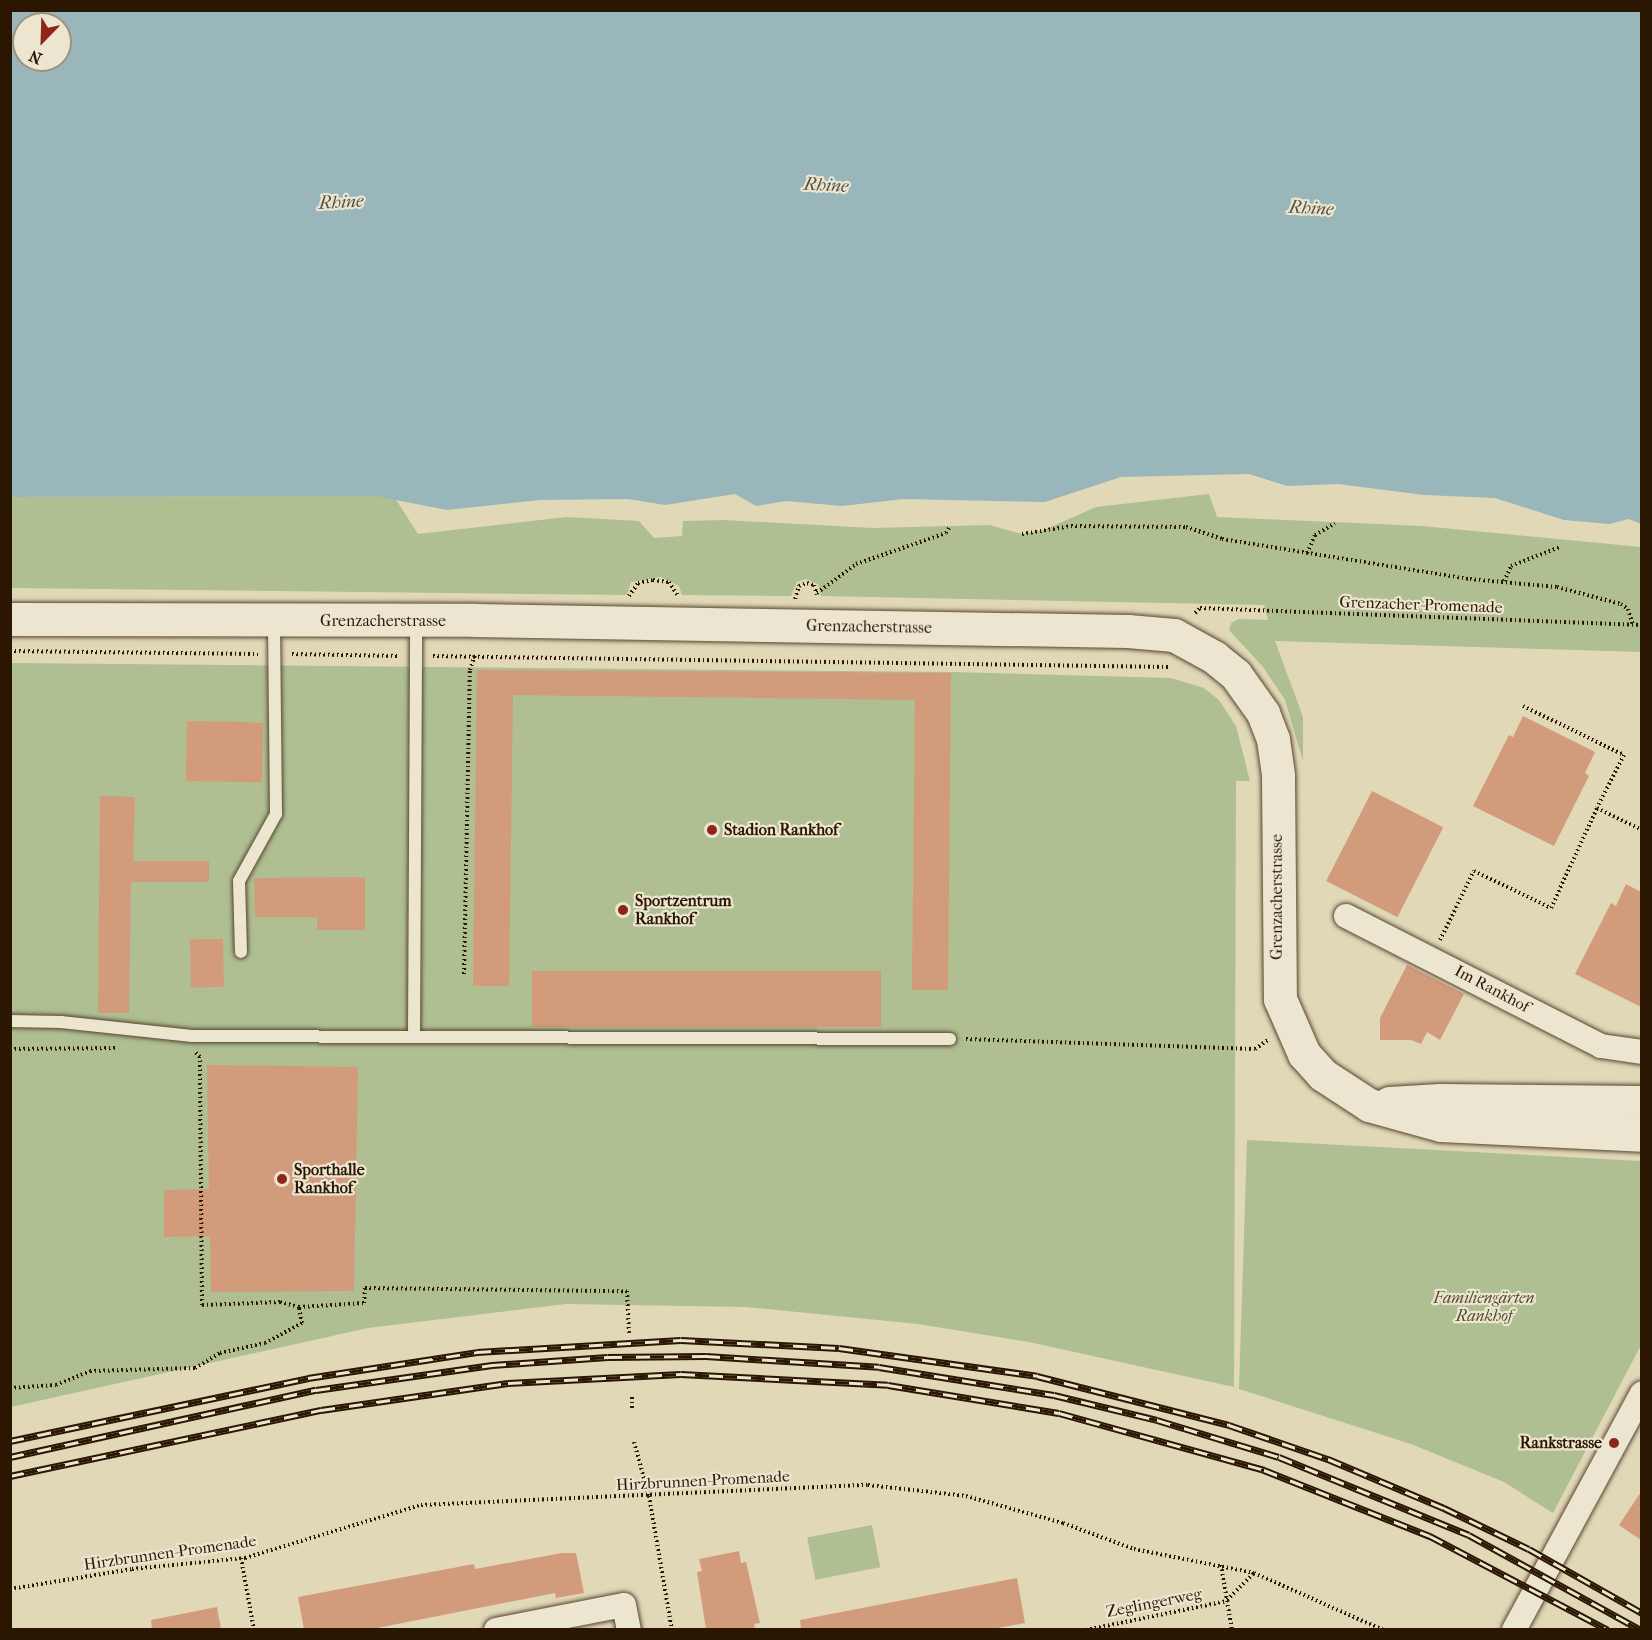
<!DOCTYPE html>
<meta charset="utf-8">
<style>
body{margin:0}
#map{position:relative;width:1652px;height:1640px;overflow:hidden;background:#e1d8b8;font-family:"IM FELL French Canon",serif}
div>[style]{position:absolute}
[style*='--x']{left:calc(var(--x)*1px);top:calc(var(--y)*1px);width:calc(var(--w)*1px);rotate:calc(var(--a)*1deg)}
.green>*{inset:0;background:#afbf92;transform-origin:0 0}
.water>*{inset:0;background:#99b7ba}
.building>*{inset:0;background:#d29b7b;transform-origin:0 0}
.path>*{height:4px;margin-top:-2px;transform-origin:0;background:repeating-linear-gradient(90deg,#2a1601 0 1.5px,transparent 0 4.5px)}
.roads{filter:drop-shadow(0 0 2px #58462f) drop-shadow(0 0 2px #58462f)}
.service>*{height:12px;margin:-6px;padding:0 6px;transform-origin:6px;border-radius:6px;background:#ece6d1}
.minor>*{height:24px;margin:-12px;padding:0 12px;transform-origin:12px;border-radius:12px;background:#ece6d1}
.secondary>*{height:33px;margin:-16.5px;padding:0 16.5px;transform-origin:16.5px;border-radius:16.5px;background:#ece6d1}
.rail>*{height:7px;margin-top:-3.5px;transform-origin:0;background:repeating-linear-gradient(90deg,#ece6d1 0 14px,#2a1601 0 28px);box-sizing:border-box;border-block:2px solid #2a1601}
.dots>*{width:16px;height:16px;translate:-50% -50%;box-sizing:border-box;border:3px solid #ece6d1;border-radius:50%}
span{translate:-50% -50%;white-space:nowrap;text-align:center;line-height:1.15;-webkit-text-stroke:4.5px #ece6d1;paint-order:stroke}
.street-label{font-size:16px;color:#2a1601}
.poi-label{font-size:16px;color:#2a1601;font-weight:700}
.left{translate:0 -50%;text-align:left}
.right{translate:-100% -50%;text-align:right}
.park-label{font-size:16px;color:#52492c;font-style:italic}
.water-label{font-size:18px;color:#514e42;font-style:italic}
.frame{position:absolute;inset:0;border:12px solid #2a1601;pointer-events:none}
.north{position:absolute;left:12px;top:12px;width:60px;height:60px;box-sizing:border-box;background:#ece6d1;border:2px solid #9e937e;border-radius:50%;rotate:203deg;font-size:16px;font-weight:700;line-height:24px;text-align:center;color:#2a1601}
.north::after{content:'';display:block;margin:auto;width:21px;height:27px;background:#8f2418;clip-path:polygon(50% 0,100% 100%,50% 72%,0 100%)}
</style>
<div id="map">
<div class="green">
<i style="clip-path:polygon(1209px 494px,1217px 517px,1422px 526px,1641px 547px,1642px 652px,1275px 641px,1303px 717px,1303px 761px,1285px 700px,1263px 667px,1229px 630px,1231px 623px,1239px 619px,1268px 620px,1264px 605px,821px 596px,818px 584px,806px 579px,797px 582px,791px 596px,682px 595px,679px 586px,661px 577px,631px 582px,627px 595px,11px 588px,11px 497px,375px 496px,395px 498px,418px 534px,566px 517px,639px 521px,654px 538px,682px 536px,683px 521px,724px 520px,873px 528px,989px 525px,1022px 534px,1044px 530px,1096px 507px)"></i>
<i style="clip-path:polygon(11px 663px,951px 672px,1171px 678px,1204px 688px,1219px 700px,1236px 726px,1250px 781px,1236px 781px,1234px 1387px,1029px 1342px,918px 1324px,746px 1307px,566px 1304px,368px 1328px,11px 1407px)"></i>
<i style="clip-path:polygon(1247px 1140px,1641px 1161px,1641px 1345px,1553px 1513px,1504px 1482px,1411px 1444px,1239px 1389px)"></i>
<i style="left:872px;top:1525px;width:43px;height:66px;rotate:79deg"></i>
</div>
<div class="water">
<i style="clip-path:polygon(evenodd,10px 11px,1641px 11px,1641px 524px,1629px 519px,1609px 524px,1564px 520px,1495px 498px,1424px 495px,1338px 484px,1287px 486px,1249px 474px,1121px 477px,1045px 502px,904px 499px,842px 506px,786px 501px,756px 506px,735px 494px,665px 505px,628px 499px,540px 500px,447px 510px,375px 496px,11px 497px,10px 11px,24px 24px,60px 24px,60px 60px,24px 60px,24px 24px)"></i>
</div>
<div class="building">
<i style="clip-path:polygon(477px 670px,951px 673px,948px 990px,912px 990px,915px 700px,513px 695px,509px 986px,473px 986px)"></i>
<i style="clip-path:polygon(1523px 716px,1595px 752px,1585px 773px,1589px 776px,1554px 846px,1473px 806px,1509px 735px,1513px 737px)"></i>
<i style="left:187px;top:721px;width:76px;height:60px;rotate:1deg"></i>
<i style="left:1372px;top:791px;width:80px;height:101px;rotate:27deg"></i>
<i style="clip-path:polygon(100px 796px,135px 797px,133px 861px,209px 861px,209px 882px,131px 882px,129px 1013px,98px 1013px)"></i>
<i style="clip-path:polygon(365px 877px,365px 930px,317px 930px,317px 917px,255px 917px,254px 878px)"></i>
<i style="clip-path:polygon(1626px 884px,1641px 892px,1641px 1007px,1575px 974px,1611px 903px,1616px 906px)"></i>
<i style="left:223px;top:939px;width:48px;height:33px;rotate:89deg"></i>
<i style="clip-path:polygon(1407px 965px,1464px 994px,1440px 1040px,1427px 1032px,1421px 1044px,1411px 1040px,1380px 1040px,1380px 1018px)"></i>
<i style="left:532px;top:971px;width:349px;height:56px"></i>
<i style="clip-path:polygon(207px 1065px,358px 1067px,354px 1291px,211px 1292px,210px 1236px,164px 1237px,164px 1190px,209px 1189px)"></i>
<i style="clip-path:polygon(1641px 1492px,1641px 1540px,1619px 1525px)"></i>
<i style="clip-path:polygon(739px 1551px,741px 1563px,746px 1562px,760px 1623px,754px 1624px,755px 1629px,706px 1629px,697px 1572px,702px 1571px,699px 1559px)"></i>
<i style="clip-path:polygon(562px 1553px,576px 1553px,584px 1593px,556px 1598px,555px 1593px,372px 1629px,304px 1629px,298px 1597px,474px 1564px,475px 1569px)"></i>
<i style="clip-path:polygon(1017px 1578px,1025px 1623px,992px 1629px,801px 1629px,800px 1620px)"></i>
<i style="clip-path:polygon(217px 1607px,221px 1629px,152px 1629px,151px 1620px)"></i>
</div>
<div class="path">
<i style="--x:1022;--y:534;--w:50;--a:-9.3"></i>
<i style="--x:1071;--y:526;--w:115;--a:0.5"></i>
<i style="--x:1186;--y:527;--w:38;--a:18"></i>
<i style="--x:1222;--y:539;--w:251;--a:9.2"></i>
<i style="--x:1470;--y:579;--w:87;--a:5.3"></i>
<i style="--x:1557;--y:587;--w:66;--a:14.9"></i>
<i style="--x:1621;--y:604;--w:9;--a:36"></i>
<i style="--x:1628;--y:609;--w:17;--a:73"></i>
<i style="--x:1307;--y:553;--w:20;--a:-66"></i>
<i style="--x:1315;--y:535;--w:23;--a:-31"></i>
<i style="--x:1504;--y:581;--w:17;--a:-65"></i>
<i style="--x:1511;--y:566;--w:53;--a:-21.2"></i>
<i style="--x:817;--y:593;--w:49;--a:-36.6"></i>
<i style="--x:856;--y:564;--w:95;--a:-19"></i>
<i style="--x:946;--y:533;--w:6;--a:-59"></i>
<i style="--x:629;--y:596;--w:16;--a:-55"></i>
<i style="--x:638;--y:583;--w:15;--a:-11"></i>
<i style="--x:653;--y:580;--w:16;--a:7"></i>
<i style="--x:669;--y:582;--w:17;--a:57"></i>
<i style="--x:795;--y:599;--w:14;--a:-73"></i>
<i style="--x:799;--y:586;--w:9;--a:-21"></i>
<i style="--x:807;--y:583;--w:7;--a:16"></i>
<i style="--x:814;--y:585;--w:10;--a:73"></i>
<i style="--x:1195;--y:613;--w:7;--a:-45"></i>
<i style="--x:1200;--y:608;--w:442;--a:2.2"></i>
<i style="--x:10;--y:651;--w:248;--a:0.7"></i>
<i style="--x:292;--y:654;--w:107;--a:1.1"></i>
<i style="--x:433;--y:656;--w:737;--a:0.86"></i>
<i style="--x:1523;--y:706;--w:112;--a:25.9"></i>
<i style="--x:1624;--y:755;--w:59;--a:117"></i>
<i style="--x:1597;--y:808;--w:50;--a:26.1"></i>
<i style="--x:1440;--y:940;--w:77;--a:-63.8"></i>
<i style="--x:1474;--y:871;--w:85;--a:25.7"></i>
<i style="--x:1551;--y:908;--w:110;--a:-65.3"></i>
<i style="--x:464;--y:974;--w:304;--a:-88.9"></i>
<i style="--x:470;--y:670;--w:16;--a:-72"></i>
<i style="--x:966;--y:1039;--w:289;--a:2"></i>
<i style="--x:1255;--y:1049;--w:16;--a:-35"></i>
<i style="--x:10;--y:1049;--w:108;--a:-0.5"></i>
<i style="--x:299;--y:1307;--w:65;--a:-3.5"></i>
<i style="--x:364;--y:1303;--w:15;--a:-86"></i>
<i style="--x:365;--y:1288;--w:262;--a:0.7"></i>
<i style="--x:627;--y:1291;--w:42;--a:87.3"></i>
<i style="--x:10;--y:1388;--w:46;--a:-3.7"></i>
<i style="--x:56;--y:1385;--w:37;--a:-22"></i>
<i style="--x:90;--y:1371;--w:105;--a:-1.6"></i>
<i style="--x:195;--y:1368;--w:29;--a:-31"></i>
<i style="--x:220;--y:1353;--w:46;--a:-12.5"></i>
<i style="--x:265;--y:1343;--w:42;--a:-28.4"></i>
<i style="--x:302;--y:1323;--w:16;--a:-101"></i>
<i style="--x:299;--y:1307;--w:20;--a:-165"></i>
<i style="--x:280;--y:1302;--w:78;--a:177.8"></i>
<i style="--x:202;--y:1305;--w:248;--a:-90.5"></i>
<i style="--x:200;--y:1057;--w:6;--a:-135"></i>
<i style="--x:632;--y:1397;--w:13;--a:90"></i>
<i style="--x:634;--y:1442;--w:56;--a:74.5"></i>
<i style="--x:649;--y:1496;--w:136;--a:80.3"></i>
<i style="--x:241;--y:1558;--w:73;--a:79.8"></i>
<i style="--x:1221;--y:1565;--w:66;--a:80.4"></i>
<i style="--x:10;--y:1589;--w:124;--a:-9.3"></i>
<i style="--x:132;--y:1569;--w:114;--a:-5.6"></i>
<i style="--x:245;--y:1558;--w:184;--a:-16.8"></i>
<i style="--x:421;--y:1505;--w:447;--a:-2.6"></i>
<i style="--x:868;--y:1485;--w:99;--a:6.4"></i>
<i style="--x:966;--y:1496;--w:101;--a:15.6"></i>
<i style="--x:1063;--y:1523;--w:76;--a:20.1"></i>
<i style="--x:1134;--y:1549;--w:122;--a:11.3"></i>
<i style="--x:1254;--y:1573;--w:141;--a:23.8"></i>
<i style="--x:1227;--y:1600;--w:38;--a:-45"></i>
<i style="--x:1086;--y:1630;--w:144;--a:-11.6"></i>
</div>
<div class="roads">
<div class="service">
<i style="--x:241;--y:952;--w:71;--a:-91.6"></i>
<i style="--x:239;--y:881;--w:77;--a:-61.1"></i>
<i style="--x:276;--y:814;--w:193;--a:-90.6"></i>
<i style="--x:10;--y:1021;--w:51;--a:1.1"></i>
<i style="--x:61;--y:1022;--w:132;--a:6.1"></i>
<i style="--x:192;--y:1036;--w:758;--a:0.23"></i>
<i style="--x:414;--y:1037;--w:415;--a:-89.7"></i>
</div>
<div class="minor">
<i style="--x:1346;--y:916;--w:286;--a:27"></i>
<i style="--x:1601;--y:1046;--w:41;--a:8.3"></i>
<i style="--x:496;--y:1630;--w:130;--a:-11.1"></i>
<i style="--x:624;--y:1605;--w:25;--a:79"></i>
<i style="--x:1514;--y:1630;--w:269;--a:-61.6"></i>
</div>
<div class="secondary">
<i style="--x:10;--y:619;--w:465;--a:0.1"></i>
<i style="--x:475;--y:620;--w:653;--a:0.97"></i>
<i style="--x:1128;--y:631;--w:46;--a:5"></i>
<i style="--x:1174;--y:635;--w:46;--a:28.8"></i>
<i style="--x:1214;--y:657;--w:28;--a:39"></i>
<i style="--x:1236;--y:675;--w:47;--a:54.6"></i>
<i style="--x:1263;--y:713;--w:28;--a:69"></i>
<i style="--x:1273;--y:739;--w:37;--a:82"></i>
<i style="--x:1278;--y:776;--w:223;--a:89.5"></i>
<i style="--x:1280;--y:999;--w:60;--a:66.4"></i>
<i style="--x:1304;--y:1054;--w:28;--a:48"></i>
<i style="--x:1323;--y:1075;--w:55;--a:33.1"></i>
<i style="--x:1369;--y:1105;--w:75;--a:15.5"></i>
<i style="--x:1441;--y:1125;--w:201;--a:2.8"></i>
<i style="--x:1389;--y:1103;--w:51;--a:-3.4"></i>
<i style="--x:1440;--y:1100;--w:202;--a:0.6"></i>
</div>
</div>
<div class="rail">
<i style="--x:10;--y:1441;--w:305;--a:-11.9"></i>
<i style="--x:308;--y:1378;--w:171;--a:-8.7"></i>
<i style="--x:477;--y:1352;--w:204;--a:-3.4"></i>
<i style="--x:681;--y:1340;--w:158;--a:2.9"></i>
<i style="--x:839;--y:1348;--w:200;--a:8"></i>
<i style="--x:1037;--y:1376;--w:198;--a:14.3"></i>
<i style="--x:1229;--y:1425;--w:105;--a:19"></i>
<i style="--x:1328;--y:1459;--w:126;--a:22.9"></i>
<i style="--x:1444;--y:1508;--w:94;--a:25.8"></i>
<i style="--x:1529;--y:1549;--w:130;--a:29.5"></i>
<i style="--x:10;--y:1457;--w:313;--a:-12.4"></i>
<i style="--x:316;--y:1390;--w:178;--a:-8.1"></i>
<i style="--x:492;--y:1365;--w:116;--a:-3.9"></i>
<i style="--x:608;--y:1357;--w:98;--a:-0.6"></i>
<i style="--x:706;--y:1356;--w:173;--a:3.6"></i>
<i style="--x:879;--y:1367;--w:177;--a:9.1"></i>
<i style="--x:1054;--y:1395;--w:106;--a:13.6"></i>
<i style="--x:1157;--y:1420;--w:127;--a:16.9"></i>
<i style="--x:1279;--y:1457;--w:205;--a:22.3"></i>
<i style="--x:1469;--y:1535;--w:196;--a:28.9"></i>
<i style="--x:10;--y:1476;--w:318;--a:-12"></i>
<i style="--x:321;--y:1410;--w:189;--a:-8.2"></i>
<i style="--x:508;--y:1383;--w:173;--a:-3"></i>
<i style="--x:681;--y:1374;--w:207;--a:3"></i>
<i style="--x:888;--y:1385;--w:173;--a:9.3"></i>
<i style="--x:1059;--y:1413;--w:213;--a:15.5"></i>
<i style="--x:1264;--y:1470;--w:179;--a:21.7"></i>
<i style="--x:1430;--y:1536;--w:201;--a:27.8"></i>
</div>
<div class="dots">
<i style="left:712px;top:830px;background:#8f2418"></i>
<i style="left:623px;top:910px;background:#8f2418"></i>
<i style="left:282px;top:1179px;background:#8f2418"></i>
<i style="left:1614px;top:1443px;background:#8f2418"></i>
</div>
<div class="street-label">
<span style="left:1421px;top:605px;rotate:2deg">Grenzacher-Promenade</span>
<span style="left:383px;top:621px">Grenzacherstrasse</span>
<span style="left:869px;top:627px;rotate:1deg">Grenzacherstrasse</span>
<span style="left:1277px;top:897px;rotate:-90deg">Grenzacherstrasse</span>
<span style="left:1492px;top:989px;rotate:28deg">Im Rankhof</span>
<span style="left:703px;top:1481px;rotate:-3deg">Hirzbrunnen-Promenade</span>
<span style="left:170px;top:1553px;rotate:-8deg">Hirzbrunnen-Promenade</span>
<span style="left:1154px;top:1603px;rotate:-11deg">Zeglingerweg</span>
</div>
<div class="poi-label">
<span class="left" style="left:724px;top:830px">Stadion Rankhof</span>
<span class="left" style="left:635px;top:910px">Sportzentrum<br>Rankhof</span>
<span class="left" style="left:294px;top:1179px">Sporthalle<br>Rankhof</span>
<span class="right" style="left:1602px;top:1443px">Rankstrasse</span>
</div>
<div class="park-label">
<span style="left:1484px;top:1307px">Familiengärten<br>Rankhof</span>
</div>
<div class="water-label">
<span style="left:826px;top:186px;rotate:3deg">Rhine</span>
<span style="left:341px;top:203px;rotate:-3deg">Rhine</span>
<span style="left:1311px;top:209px;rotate:3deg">Rhine</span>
</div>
<div class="frame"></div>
<div class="north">N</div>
</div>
